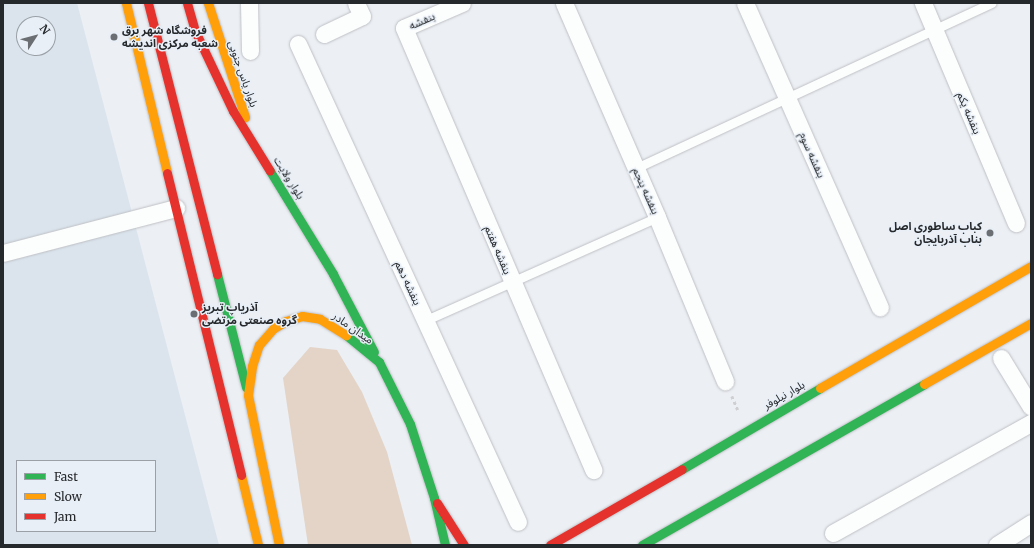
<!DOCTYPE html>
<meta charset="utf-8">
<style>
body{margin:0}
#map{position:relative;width:1034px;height:548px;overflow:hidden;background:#eceff4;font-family:Merriweather,"Noto Sans Arabic",serif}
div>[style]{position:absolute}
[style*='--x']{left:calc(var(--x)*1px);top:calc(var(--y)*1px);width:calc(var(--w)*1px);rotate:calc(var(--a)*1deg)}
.built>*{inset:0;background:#dbe4ed}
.green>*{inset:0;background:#e3d4c7}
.path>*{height:2.5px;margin-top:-1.25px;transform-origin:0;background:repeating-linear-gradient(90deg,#cfcfd1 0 3px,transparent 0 6px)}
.roads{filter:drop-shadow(0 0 1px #bec0c4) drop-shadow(0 0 1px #bec0c4)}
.lane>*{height:9px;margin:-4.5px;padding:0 4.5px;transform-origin:4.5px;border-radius:4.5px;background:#fcfdfd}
.street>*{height:17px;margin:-8.5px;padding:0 8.5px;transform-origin:8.5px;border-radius:8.5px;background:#fcfdfd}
.fast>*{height:9px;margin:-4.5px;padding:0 4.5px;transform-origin:4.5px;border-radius:4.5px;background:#30b455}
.slow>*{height:9px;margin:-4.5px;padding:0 4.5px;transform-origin:4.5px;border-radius:4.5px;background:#ff9f0a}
.jam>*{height:9px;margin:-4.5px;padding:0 4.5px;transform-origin:4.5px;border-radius:4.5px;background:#e5322d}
.dots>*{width:11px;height:11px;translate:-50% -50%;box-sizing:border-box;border:2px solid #e8eff7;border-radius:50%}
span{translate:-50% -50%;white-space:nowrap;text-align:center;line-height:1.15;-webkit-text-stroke:3px #e8eff7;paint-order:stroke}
.street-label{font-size:11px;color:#26292c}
.poi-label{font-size:11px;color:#26292c;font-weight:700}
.left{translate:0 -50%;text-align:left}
.right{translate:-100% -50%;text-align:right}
.frame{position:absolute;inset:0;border:4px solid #26292c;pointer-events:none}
.legend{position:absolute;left:16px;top:460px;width:140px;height:72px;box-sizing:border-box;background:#e8eff7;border:1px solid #9aa0a6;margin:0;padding:5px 7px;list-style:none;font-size:12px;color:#26292c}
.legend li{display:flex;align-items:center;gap:8px;height:20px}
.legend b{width:20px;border:1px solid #9aa0a6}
.north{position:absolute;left:16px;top:16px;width:40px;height:40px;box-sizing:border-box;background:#e8eff7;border:1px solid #9aa0a6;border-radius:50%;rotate:54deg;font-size:11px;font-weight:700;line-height:16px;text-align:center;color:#26292c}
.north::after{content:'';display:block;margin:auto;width:14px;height:18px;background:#6b6e72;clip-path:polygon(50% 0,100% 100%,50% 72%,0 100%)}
</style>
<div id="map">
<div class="built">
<i style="clip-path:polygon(evenodd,3px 3px,77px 3px,219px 545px,3px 545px,3px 3px,24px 24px,48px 24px,48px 48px,24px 48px,24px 24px,3px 3px,17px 461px,155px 461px,155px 531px,17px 531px,17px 461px)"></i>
</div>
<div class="green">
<i style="clip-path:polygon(310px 347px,337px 350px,362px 392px,387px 452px,412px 545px,308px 545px,283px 378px)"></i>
</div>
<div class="path">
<i style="--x:732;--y:396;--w:15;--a:67"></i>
</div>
<div class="roads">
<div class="lane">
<i style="--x:636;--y:168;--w:392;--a:-24.9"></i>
<i style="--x:426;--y:320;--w:253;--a:-24"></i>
</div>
<div class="street">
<i style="--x:249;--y:3;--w:48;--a:88.8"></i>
<i style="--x:462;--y:3;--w:63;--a:156.7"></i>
<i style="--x:404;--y:28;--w:481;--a:66.8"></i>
<i style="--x:564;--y:3;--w:233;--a:66.5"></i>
<i style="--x:657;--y:217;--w:178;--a:67.5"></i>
<i style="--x:745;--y:3;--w:333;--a:66.1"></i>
<i style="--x:923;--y:3;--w:239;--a:67.1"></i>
<i style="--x:324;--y:34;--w:42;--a:-25.3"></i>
<i style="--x:362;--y:16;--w:14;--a:-115"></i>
<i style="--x:298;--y:44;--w:526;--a:65.29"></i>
<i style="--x:3;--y:253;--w:179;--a:-14.6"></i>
<i style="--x:1001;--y:358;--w:57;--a:58.5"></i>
<i style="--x:833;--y:533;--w:227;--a:-29.1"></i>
<i style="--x:997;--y:545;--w:40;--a:-32.9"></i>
</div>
<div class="fast">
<i style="--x:270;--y:171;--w:121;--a:58.5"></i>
<i style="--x:333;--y:274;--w:88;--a:62.3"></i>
<i style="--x:217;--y:274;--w:117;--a:75.6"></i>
<i style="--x:346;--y:335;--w:43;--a:39.3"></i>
<i style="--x:379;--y:362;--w:69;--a:63.4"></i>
<i style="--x:410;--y:424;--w:78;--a:72"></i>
<i style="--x:434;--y:498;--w:48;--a:76.8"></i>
<i style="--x:682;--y:469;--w:160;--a:-30.4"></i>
<i style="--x:642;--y:545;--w:325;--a:-29.7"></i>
</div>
<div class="slow">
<i style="--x:126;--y:3;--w:175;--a:76.4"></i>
<i style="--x:208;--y:3;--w:120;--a:72"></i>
<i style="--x:924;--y:384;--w:123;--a:-29.7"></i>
<i style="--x:820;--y:388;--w:244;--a:-30"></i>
<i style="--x:241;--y:475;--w:72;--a:76.3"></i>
<i style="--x:279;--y:545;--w:153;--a:-101.7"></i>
<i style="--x:248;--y:395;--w:29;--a:-82"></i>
<i style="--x:252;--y:366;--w:22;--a:-72"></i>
<i style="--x:259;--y:345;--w:23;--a:-49"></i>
<i style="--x:274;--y:328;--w:14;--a:-30"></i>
<i style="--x:286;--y:321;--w:17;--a:-17"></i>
<i style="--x:302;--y:316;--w:18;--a:9"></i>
<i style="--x:320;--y:319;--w:31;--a:32"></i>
</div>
<div class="jam">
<i style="--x:148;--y:3;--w:280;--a:75.7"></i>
<i style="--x:187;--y:3;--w:29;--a:74"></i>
<i style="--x:195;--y:31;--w:89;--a:64.6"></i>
<i style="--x:233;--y:111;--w:70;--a:58.3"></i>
<i style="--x:167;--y:173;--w:311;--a:76.2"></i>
<i style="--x:437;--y:503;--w:50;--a:57.3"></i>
<i style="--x:550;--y:545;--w:152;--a:-29.9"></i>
</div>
</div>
<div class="dots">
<i style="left:114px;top:37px;background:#6b6e72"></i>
<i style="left:990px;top:233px;background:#6b6e72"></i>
<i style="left:194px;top:314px;background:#6b6e72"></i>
</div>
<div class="street-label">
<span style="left:422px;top:21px;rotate:-24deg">بنفشه</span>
<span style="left:243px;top:74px;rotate:71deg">بلوار یاس جنوبی</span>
<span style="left:969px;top:113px;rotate:67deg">بنفشه یکم</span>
<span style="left:812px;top:155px;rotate:66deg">بنفشه سوم</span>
<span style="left:289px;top:178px;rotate:58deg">بلوار ولایت</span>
<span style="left:646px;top:191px;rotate:66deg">بنفشه پنجم</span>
<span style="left:498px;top:250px;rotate:67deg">بنفشه هفتم</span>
<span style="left:408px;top:283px;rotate:65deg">بنفشه دهم</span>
<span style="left:353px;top:328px;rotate:35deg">میدان مادر</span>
<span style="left:784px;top:395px;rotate:-30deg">بلوار نیلوفر</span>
</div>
<div class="poi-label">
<span class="left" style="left:122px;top:37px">فروشگاه شهر برق<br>شعبه مرکزی اندیشه</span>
<span class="right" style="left:982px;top:233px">کباب ساطوری اصل<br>بناب آذربایجان</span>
<span class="left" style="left:202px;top:314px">آذریاپ تبریز<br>گروه صنعتی مرتضی</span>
</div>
<div class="frame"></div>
<ul class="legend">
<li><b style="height:5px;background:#30b455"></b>Fast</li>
<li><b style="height:5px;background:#ff9f0a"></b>Slow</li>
<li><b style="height:5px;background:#e5322d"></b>Jam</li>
</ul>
<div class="north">N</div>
</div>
